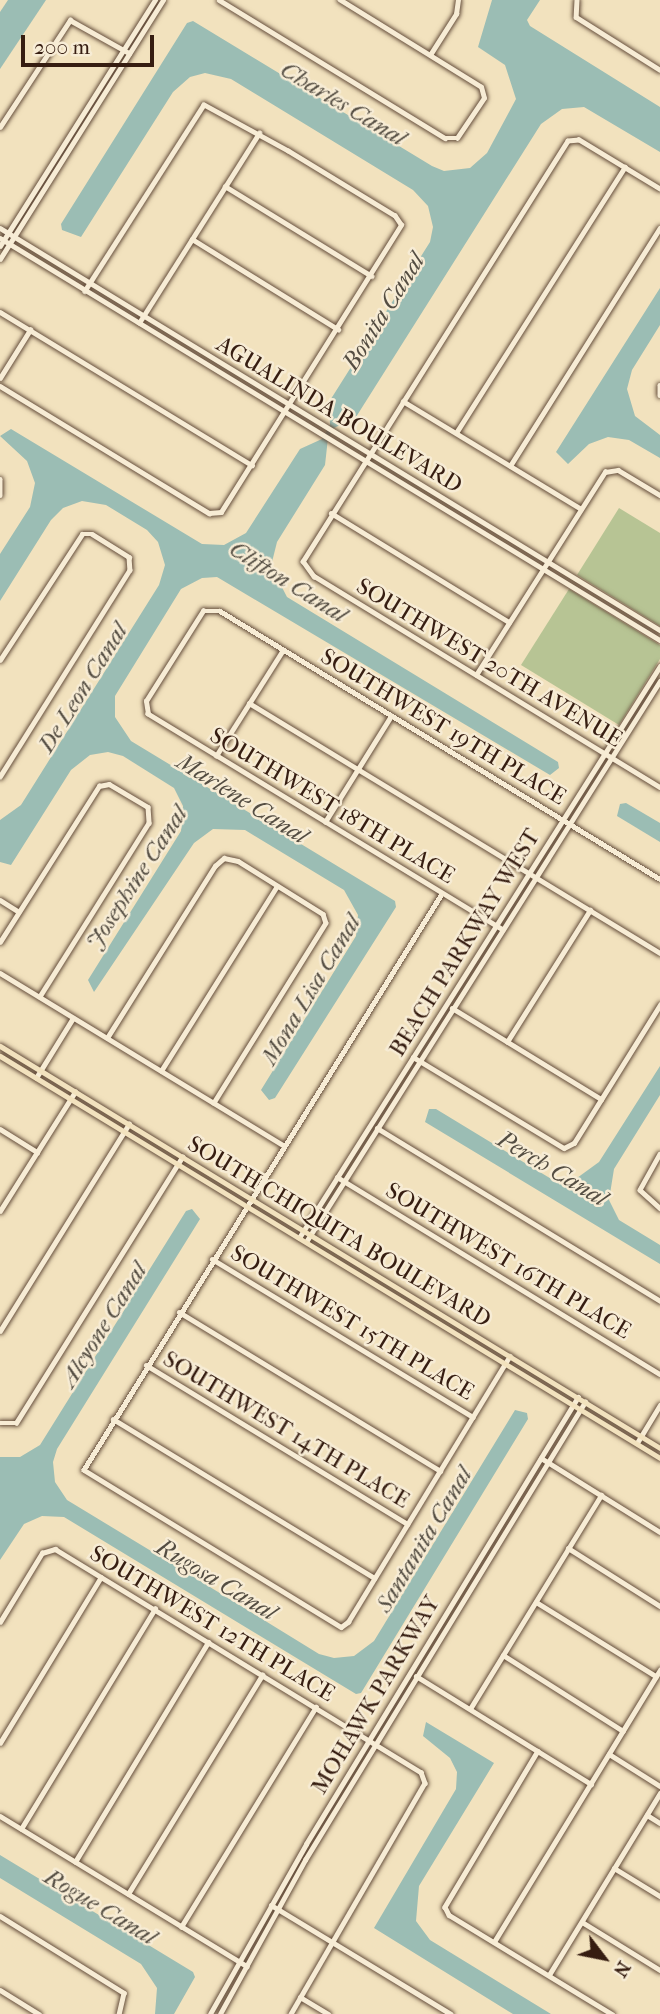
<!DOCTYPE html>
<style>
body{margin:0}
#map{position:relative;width:660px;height:2014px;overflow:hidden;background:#f2e2be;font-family:"IM FELL French Canon",serif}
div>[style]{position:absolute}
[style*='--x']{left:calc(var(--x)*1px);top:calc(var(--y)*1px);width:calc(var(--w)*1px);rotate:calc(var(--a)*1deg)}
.green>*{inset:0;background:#b7c494}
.water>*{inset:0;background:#9bbdb4}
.roads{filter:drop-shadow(0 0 2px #654e3c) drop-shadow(0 0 2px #654e3c)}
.minor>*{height:4.5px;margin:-2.25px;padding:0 2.25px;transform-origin:2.25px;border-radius:2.25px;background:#f7ecd5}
.major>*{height:5px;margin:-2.5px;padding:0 2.5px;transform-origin:2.5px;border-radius:2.5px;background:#f2e2be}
span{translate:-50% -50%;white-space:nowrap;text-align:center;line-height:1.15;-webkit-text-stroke:5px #f7ecd5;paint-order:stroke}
.street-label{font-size:23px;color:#361d11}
.water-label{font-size:24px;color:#544d42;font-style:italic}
.north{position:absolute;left:569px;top:1923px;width:70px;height:70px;-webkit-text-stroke:5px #f7ecd5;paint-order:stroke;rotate:122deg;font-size:19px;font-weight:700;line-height:28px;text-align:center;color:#361d11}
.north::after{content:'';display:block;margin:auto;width:24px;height:32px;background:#361d11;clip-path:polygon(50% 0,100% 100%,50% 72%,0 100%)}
.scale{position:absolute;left:21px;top:35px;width:133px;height:32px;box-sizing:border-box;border:4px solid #361d11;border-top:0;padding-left:9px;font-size:21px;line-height:24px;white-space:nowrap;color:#361d11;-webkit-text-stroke:5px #f7ecd5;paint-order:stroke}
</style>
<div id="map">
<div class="green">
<i style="clip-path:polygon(619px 508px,660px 533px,660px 626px,577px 575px)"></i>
<i style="clip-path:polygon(569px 589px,660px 645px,660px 659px,619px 725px,521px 665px)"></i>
</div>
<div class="water">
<i style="clip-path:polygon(8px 0,46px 0,0 69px,0 12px)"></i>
<i style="clip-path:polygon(492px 0,540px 0,527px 20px,530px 26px,660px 107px,660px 152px,584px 107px,562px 109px,541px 124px,356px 417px,334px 428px,328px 438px,325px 465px,277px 542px,271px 566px,287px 597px,558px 762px,559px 768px,550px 775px,217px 577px,202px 578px,181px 589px,115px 696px,115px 717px,131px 741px,395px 901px,396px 907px,275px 1098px,269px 1100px,261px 1090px,356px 936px,358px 915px,344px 890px,245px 830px,213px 829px,194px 843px,94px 992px,88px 980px,181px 831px,183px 806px,174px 788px,123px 756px,108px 752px,90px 755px,71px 770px,11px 865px,0 862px,0 820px,21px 805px,159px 585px,165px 565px,158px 542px,147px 530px,106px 505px,82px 501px,63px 508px,51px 520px,0 601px,0 554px,30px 507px,35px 483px,27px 461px,0 436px,11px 429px,202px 544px,224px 545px,246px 533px,300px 449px,322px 439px,330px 425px,329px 402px,430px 242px,433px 227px,428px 206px,413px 190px,231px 79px,205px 73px,190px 77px,173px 92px,81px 237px,62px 230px,61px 224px,187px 23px,193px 21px,432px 166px,444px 171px,470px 168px,487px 153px,516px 99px,505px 65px,478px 47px)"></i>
<i style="clip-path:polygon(660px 288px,660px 325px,632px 370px,627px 389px,635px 416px,660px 435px,660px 458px,629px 440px,608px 437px,589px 444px,568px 464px,556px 452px)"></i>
<i style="clip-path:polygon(626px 803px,660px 823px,660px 842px,617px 816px,620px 804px)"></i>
<i style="clip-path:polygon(660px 1066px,660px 1095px,614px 1169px,609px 1200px,619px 1220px,660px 1245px,660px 1264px,425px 1122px,429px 1109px,436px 1109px,553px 1180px,577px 1178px,599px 1162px)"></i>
<i style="clip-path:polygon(192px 1209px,200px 1219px,57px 1449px,53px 1462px,55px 1482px,67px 1500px,161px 1557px,319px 1654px,334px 1658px,354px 1656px,374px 1641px,515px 1410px,527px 1413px,528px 1419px,361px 1693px,356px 1694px,64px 1517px,42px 1516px,24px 1524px,0 1560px,0 1457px,20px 1457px,40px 1445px,186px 1211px)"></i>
<i style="clip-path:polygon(426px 1722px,494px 1763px,419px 1886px,416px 1921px,430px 1940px,551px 2014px,513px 2014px,374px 1928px,456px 1789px,457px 1772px,450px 1758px,423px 1736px)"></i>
<i style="clip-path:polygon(0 1855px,193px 1972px,195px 1977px,174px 2014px,155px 2014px,157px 1988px,141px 1964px,0 1878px)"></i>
</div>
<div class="roads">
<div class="minor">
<i style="--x:219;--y:0;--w:265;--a:31.4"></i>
<i style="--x:445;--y:138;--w:12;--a:0"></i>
<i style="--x:457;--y:138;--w:48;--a:-56"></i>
<i style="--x:484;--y:98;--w:11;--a:-105"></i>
<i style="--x:481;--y:87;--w:166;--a:-148.3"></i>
<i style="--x:577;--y:0;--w:17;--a:93"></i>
<i style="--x:576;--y:17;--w:99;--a:32.2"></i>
<i style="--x:430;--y:55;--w:49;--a:-57.6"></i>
<i style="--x:456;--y:14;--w:14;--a:-82"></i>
<i style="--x:0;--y:127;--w:128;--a:-56.8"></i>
<i style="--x:70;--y:20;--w:68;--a:29.2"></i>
<i style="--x:225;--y:186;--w:172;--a:31.5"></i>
<i style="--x:660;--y:189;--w:95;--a:-148.8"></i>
<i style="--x:579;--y:140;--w:11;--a:175"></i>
<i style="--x:568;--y:141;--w:497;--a:122.2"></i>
<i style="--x:303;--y:561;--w:19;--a:54"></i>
<i style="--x:314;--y:576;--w:405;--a:31.4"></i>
<i style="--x:0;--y:228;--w:773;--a:31.35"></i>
<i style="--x:0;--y:238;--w:773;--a:31.35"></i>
<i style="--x:192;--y:239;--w:172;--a:31.7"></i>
<i style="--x:0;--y:246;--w:291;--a:-57.8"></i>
<i style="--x:0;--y:259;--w:306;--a:-57.8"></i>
<i style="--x:0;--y:312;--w:295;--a:31.3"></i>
<i style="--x:139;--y:323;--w:225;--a:-57.7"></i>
<i style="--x:0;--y:378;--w:57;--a:-58"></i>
<i style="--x:660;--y:385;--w:10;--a:90"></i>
<i style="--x:0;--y:386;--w:245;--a:31.3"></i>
<i style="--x:209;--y:513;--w:12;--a:-5"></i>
<i style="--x:221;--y:512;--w:339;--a:-57.9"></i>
<i style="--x:401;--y:225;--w:11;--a:-124"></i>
<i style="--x:395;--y:216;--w:125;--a:-148.7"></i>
<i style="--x:288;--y:151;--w:96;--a:-151.3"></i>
<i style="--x:204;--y:105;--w:221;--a:122.6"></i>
<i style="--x:403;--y:401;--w:208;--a:31.2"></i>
<i style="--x:456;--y:433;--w:315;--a:-57.6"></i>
<i style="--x:510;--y:466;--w:281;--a:-57.8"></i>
<i style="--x:0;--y:479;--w:16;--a:90"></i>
<i style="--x:331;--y:513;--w:209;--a:31.5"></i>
<i style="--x:0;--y:660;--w:150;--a:-56.9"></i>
<i style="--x:82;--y:534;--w:10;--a:0"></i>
<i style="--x:92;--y:534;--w:44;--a:31.9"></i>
<i style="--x:129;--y:557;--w:13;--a:86"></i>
<i style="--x:130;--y:570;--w:244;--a:122.1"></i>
<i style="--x:476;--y:675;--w:241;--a:-57.6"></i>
<i style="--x:605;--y:472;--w:13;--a:-9"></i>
<i style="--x:618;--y:470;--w:49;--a:30.8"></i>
<i style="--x:249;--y:703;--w:481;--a:31.3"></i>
<i style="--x:216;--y:756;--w:125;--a:-57.7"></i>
<i style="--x:325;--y:822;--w:125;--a:-58.1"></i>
<i style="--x:442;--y:894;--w:678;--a:121.86"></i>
<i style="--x:84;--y:1470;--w:301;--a:31.4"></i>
<i style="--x:341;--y:1627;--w:9;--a:-36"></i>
<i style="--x:348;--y:1622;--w:311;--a:-58.7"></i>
<i style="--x:0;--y:900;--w:22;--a:32"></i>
<i style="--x:503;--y:930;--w:416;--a:-148.7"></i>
<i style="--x:148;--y:714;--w:13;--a:-99"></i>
<i style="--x:146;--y:701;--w:107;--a:-57.7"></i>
<i style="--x:203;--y:611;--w:17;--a:0"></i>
<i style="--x:220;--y:611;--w:515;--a:31.35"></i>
<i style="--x:0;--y:942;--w:185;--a:-57.6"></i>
<i style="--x:99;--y:786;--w:10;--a:-11"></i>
<i style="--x:109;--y:784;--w:45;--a:30.5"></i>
<i style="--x:148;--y:807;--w:16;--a:86"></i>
<i style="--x:149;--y:823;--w:205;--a:122.1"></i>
<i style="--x:0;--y:973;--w:331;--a:31.3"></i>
<i style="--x:452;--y:1008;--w:175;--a:31.4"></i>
<i style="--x:107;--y:1038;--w:203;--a:-57.9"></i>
<i style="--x:215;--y:866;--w:12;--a:-42"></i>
<i style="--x:224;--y:858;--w:14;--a:12"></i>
<i style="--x:238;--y:861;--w:100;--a:31.9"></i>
<i style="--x:323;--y:914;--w:9;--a:72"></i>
<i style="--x:326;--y:923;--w:212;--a:121.9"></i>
<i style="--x:507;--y:1042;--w:156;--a:-57.8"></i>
<i style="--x:413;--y:1057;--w:176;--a:31.1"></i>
<i style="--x:564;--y:1148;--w:11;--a:-27"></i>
<i style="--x:574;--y:1143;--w:163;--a:-58.1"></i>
<i style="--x:161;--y:1071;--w:218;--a:-57.9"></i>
<i style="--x:36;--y:1078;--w:70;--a:-58.3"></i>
<i style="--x:377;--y:1128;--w:332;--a:31.4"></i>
<i style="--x:0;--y:1129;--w:44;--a:31.9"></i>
<i style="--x:660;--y:1154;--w:41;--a:119.1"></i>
<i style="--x:640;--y:1190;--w:27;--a:42"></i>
<i style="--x:337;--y:1177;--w:378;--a:31.4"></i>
<i style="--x:0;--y:1211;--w:141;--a:-57.8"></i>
<i style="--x:299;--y:1238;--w:676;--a:-57.74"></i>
<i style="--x:306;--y:1242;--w:663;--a:-57.75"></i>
<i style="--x:212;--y:1259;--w:305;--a:31.2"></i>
<i style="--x:179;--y:1312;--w:306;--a:31.3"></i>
<i style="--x:0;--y:1331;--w:244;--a:-58.1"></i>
<i style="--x:146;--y:1365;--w:306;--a:31.3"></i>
<i style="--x:113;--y:1419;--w:306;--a:31.3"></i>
<i style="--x:0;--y:1423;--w:16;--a:0"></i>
<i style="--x:16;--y:1423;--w:314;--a:-58"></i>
<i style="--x:637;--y:1443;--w:44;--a:-58.8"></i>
<i style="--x:541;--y:1458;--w:140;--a:31.9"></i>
<i style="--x:568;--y:1548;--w:109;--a:32.2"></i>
<i style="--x:536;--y:1602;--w:141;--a:31.7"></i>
<i style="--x:0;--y:1622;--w:81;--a:-58.7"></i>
<i style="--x:42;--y:1553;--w:14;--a:-17"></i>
<i style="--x:55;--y:1549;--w:429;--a:31.4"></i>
<i style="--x:421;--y:1772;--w:12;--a:70"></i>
<i style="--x:425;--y:1783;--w:267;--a:120.1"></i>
<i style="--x:503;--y:1655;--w:142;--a:32.3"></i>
<i style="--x:416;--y:1676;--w:206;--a:31.7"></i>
<i style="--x:470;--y:1709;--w:251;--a:-58.5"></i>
<i style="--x:0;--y:1743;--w:194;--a:-58.7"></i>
<i style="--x:538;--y:1751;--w:182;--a:120.8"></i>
<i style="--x:445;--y:1907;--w:9;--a:63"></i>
<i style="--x:449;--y:1915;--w:191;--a:31.3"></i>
<i style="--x:609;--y:1754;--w:60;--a:32.1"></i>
<i style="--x:647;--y:1815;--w:15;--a:32"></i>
<i style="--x:0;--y:1816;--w:289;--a:31.3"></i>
<i style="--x:21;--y:1829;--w:258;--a:-58.7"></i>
<i style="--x:75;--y:1862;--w:257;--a:-58.8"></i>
<i style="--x:614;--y:1868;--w:54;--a:31.3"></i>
<i style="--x:128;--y:1894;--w:257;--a:-58.5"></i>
<i style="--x:271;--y:1905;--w:210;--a:31.2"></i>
<i style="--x:0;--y:1916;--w:146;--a:31.8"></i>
<i style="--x:124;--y:1993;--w:22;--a:103"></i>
<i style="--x:582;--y:1922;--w:92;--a:31.6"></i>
<i style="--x:181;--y:1927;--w:258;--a:-58.5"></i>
<i style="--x:494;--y:1942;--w:319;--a:-58.6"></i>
<i style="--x:549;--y:1975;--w:213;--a:-58.6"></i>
<i style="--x:0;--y:1990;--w:46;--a:31.6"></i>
<i style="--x:300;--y:1997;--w:33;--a:31"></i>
<i style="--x:210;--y:2014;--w:195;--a:-60.5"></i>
<i style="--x:306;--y:1844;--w:523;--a:-58.68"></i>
<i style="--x:220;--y:2014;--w:176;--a:-61.1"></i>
<i style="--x:305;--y:1860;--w:537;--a:-58.56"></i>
</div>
<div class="major">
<i style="--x:0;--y:1046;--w:773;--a:31.35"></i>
<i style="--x:0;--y:1056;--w:773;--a:31.35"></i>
</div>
</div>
<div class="street-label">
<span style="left:339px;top:415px;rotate:31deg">AGUALINDA BOULEVARD</span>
<span style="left:489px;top:663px;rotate:31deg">SOUTHWEST 20TH AVENUE</span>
<span style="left:443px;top:727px;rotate:31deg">SOUTHWEST 19TH PLACE</span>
<span style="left:332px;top:806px;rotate:31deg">SOUTHWEST 18TH PLACE</span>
<span style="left:465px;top:943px;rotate:-58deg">BEACH PARKWAY WEST</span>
<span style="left:339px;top:1232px;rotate:31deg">SOUTH CHIQUITA BOULEVARD</span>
<span style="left:508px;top:1261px;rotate:31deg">SOUTHWEST 16TH PLACE</span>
<span style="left:352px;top:1323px;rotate:31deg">SOUTHWEST 15TH PLACE</span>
<span style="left:286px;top:1430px;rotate:31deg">SOUTHWEST 14TH PLACE</span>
<span style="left:212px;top:1624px;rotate:31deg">SOUTHWEST 12TH PLACE</span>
<span style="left:376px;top:1695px;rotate:-59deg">MOHAWK PARKWAY</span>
</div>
<div class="water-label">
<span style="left:343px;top:104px;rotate:31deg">Charles Canal</span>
<span style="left:384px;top:312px;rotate:-58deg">Bonita Canal</span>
<span style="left:288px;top:582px;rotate:32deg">Clifton Canal</span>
<span style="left:83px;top:688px;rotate:-58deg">De Leon Canal</span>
<span style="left:242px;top:799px;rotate:32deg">Marlene Canal</span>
<span style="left:137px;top:878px;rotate:-57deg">Josephine Canal</span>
<span style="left:311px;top:990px;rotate:-59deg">Mona Lisa Canal</span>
<span style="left:552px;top:1169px;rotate:31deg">Perch Canal</span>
<span style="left:104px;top:1325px;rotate:-58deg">Alcyone Canal</span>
<span style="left:424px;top:1540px;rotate:-59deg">Santanita Canal</span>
<span style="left:216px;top:1580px;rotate:31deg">Rugosa Canal</span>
<span style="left:100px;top:1907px;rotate:31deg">Rogue Canal</span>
</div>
<div class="north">N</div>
<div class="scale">200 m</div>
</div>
